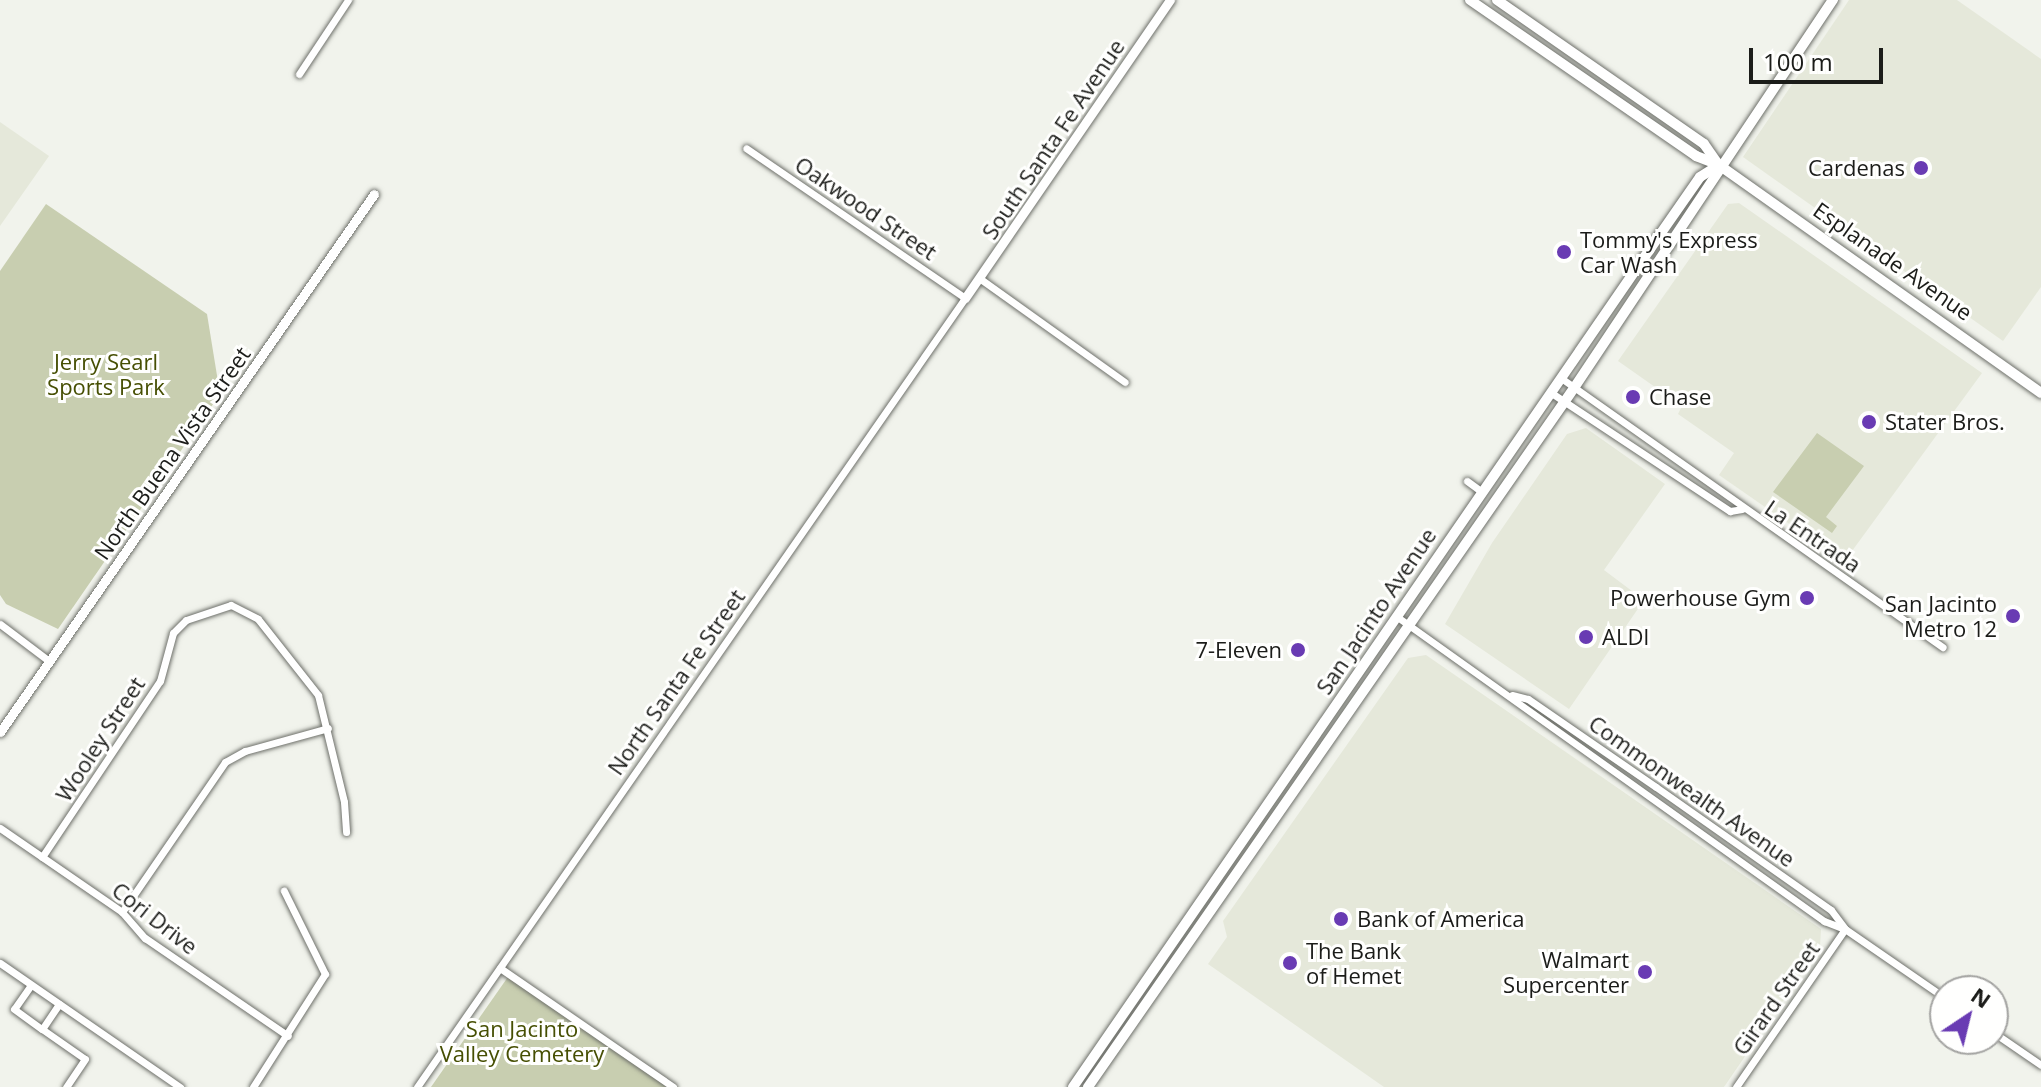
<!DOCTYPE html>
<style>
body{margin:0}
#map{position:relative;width:2041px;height:1087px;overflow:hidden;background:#f1f3ec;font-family:"Open Sans",sans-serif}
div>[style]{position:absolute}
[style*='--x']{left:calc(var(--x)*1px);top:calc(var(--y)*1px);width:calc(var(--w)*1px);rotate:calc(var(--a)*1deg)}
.built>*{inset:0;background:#e5e8da}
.green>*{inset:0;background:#c8ceb0}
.roads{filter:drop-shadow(0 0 2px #6e706a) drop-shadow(0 0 2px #6e706a)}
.minor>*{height:7px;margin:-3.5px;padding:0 3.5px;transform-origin:3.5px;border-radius:3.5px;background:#fff}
.tertiary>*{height:9px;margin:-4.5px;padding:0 4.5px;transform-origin:4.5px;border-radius:4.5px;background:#fff}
.secondary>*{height:10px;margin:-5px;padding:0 5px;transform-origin:5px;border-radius:5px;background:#fff}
.dots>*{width:22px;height:22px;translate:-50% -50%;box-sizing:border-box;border:4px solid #fffffe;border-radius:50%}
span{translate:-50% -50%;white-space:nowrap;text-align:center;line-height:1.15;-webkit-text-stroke:6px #fffffe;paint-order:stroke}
.street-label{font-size:22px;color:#1b1c19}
.poi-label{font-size:22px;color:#1b1c19}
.right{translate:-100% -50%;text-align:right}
.left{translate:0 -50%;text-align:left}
.park-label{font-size:22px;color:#464f03}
.north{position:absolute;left:1929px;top:975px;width:80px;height:80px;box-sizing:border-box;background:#fffffe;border:2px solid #a4a4a2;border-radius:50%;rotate:35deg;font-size:22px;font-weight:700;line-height:32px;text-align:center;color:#1b1c19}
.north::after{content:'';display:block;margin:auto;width:28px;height:36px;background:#693bb3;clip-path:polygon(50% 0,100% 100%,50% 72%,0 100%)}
.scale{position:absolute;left:1749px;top:48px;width:134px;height:36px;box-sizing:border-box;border:4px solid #1b1c19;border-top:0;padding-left:10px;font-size:24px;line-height:28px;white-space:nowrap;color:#1b1c19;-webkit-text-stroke:6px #fffffe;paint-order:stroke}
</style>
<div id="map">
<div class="built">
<i style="clip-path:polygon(1849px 0,1957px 0,2041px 59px,2041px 287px,2003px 341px,1743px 157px)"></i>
<i style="clip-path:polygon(0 122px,49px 156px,0 226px)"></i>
<i style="clip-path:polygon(1739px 203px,1982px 373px,1844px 562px,1719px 475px,1734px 453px,1678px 414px,1682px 406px,1618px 361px,1728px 204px)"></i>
<i style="clip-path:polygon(1586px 428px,1665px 484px,1604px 570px,1644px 600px,1569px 709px,1445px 624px,1492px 543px,1567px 434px)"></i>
<i style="clip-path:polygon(1426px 655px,1821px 929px,1820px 947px,1724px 1087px,1384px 1087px,1208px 964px,1227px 937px,1223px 921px,1408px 658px)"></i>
</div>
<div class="green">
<i style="clip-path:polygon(46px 204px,207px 314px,220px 394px,58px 629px,6px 604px,0 595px,0 271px)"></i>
<i style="clip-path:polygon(1817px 433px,1864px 466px,1826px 517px,1837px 526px,1832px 533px,1773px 492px)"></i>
<i style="clip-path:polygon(510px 974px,671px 1087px,431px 1087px)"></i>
</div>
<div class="roads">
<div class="minor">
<i style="--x:299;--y:74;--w:89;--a:-56.5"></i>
<i style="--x:979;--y:278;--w:179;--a:35.5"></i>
<i style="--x:1561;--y:378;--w:467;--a:35.2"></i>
<i style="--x:1550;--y:392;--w:216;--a:33.5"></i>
<i style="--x:1730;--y:511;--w:12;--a:-9"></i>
<i style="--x:1467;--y:481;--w:17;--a:36"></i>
<i style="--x:1396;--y:616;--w:526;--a:35.47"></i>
<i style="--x:1824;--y:921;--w:22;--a:21"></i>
<i style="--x:1845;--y:929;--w:121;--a:34.6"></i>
<i style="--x:0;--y:624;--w:61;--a:37.1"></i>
<i style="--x:1512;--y:695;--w:16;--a:14"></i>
<i style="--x:1528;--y:699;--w:155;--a:34.5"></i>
<i style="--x:1656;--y:787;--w:214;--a:35.1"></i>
<i style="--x:1831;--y:910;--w:21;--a:53"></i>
<i style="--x:0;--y:828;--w:148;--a:34.5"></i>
<i style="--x:122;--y:912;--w:35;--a:49"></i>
<i style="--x:145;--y:938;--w:173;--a:34.4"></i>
<i style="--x:42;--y:857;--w:212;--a:-56.2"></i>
<i style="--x:160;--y:681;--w:50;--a:-74.8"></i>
<i style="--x:173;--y:633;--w:18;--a:-45"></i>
<i style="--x:186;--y:620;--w:47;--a:-18.4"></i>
<i style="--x:231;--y:605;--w:30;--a:27"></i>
<i style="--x:258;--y:619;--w:97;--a:51.7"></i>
<i style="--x:318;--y:695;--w:110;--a:76.3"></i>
<i style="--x:344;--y:802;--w:30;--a:86"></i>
<i style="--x:122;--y:912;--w:182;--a:-55.5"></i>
<i style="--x:225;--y:762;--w:23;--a:-29"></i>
<i style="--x:245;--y:751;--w:86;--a:-15.5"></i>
<i style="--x:0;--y:963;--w:219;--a:34.6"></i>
<i style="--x:500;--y:968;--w:210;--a:34.5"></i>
<i style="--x:31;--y:985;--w:29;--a:125"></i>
<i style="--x:14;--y:1009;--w:34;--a:36"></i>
<i style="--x:59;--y:1004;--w:30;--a:124"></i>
<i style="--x:42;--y:1029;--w:52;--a:34.9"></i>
<i style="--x:85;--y:1059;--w:34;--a:124"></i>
<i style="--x:1993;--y:1032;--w:58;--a:34.5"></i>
<i style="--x:253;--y:1087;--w:134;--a:-57.5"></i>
<i style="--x:325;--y:974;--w:93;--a:-116.3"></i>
<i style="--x:417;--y:1087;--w:961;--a:-55.22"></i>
<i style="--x:965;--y:298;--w:265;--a:-145.6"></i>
<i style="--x:1736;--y:1087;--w:192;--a:-55.4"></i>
</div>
<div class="tertiary">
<i style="--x:965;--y:298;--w:362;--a:-55.5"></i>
<i style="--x:0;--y:732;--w:655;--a:-55.19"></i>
</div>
<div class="secondary">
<i style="--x:1470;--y:0;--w:275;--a:34.6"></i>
<i style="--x:1696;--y:156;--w:25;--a:21"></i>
<i style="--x:1719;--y:165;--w:395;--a:35.3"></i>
<i style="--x:1497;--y:0;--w:252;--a:34.8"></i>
<i style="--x:1704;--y:144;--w:24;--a:55"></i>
<i style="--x:1073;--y:1087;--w:1037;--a:-55.45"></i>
<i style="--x:1661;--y:233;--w:68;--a:-55.1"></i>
<i style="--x:1700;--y:177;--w:22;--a:-32"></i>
<i style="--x:1088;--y:1087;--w:851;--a:-55.19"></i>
<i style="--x:1574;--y:388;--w:467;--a:-56.3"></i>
</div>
</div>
<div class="dots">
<i style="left:1921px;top:168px;background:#693bb3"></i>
<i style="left:1564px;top:252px;background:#693bb3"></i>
<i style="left:1633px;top:397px;background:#693bb3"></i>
<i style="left:1869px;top:422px;background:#693bb3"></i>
<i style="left:1807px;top:598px;background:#693bb3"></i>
<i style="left:2013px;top:616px;background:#693bb3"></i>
<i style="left:1586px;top:637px;background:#693bb3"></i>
<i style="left:1298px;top:650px;background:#693bb3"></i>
<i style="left:1341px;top:919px;background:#693bb3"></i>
<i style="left:1290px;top:963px;background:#693bb3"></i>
<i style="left:1645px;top:972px;background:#693bb3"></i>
</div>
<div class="street-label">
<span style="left:1053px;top:139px;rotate:-56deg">South Santa Fe Avenue</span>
<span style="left:866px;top:208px;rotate:34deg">Oakwood Street</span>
<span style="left:1893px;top:261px;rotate:35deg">Esplanade Avenue</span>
<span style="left:172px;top:453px;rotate:-55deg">North Buena Vista Street</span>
<span style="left:1813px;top:536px;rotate:34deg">La Entrada</span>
<span style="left:1376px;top:611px;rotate:-56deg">San Jacinto Avenue</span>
<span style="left:676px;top:682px;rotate:-55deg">North Santa Fe Street</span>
<span style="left:100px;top:739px;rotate:-57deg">Wooley Street</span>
<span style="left:1692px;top:791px;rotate:35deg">Commonwealth Avenue</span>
<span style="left:155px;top:918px;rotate:38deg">Cori Drive</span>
<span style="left:1776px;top:998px;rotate:-55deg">Girard Street</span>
</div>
<div class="poi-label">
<span class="right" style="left:1905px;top:168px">Cardenas</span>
<span class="left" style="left:1580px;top:252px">Tommy's Express<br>Car Wash</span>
<span class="left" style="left:1649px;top:397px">Chase</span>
<span class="left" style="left:1885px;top:422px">Stater Bros.</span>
<span class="right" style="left:1791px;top:598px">Powerhouse Gym</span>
<span class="right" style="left:1997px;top:616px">San Jacinto<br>Metro 12</span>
<span class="left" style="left:1602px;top:637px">ALDI</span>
<span class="right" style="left:1282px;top:650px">7-Eleven</span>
<span class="left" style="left:1357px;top:919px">Bank of America</span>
<span class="left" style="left:1306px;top:963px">The Bank<br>of Hemet</span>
<span class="right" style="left:1629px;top:972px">Walmart<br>Supercenter</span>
</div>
<div class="park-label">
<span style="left:106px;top:374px">Jerry Searl<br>Sports Park</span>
<span style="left:522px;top:1041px">San Jacinto<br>Valley Cemetery</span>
</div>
<div class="north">N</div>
<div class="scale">100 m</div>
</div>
